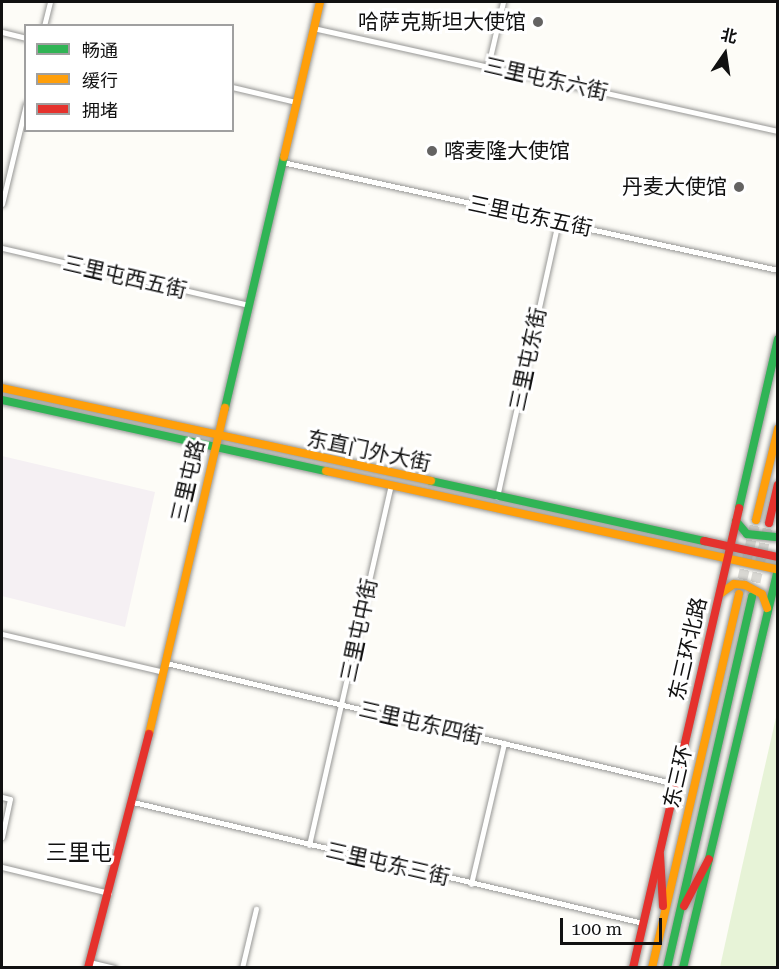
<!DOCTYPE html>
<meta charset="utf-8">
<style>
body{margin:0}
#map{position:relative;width:779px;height:969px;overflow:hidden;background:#fdfcf7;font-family:"Roboto Serif","Noto Sans SC",serif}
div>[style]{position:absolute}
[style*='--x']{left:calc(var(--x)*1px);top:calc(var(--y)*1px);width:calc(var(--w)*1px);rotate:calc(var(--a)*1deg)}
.industrial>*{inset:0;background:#f5f0f3}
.green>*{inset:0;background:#e7f3d7}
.highway-tunnel>*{height:10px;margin-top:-5px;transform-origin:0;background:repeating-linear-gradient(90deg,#dad9d4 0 10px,transparent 0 15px)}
.roads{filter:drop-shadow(0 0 2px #979795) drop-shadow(0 0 2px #979795)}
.street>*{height:5px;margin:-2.5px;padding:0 2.5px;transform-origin:2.5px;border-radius:2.5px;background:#fffffe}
.fast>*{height:8px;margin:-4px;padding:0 4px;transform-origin:4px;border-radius:4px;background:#30b455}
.slow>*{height:8px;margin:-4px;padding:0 4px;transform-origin:4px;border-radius:4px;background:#ff9f0a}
.jam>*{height:8px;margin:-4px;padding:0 4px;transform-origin:4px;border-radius:4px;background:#e5322d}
.dots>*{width:16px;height:16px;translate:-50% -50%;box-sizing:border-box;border:3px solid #fff;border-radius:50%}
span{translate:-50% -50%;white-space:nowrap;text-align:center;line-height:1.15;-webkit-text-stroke:6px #fff;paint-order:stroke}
.poi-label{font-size:21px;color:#111}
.right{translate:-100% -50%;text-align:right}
.left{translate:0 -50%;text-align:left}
.street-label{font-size:21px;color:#111}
.neighbourhood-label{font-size:22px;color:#111}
.frame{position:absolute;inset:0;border:3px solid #111;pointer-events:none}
.legend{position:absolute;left:24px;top:24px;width:210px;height:108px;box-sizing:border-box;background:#fff;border:2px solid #a0a0a0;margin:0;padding:8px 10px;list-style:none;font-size:18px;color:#111}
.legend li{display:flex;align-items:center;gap:12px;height:30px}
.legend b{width:30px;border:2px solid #a0a0a0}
.north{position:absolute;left:695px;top:24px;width:60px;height:60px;-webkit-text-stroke:4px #fff;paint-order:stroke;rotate:13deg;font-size:16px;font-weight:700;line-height:24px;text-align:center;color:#111}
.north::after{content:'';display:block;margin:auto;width:21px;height:27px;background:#111;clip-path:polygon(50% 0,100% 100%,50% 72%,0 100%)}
.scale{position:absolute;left:560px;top:918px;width:102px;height:27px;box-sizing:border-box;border:3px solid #111;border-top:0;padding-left:8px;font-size:18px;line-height:21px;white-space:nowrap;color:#111;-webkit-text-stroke:4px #fff;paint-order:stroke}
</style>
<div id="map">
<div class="industrial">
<i style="clip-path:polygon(2px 456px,155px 492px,125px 627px,2px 596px)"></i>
</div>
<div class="green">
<i style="clip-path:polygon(777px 713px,777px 967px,720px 967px,742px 867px)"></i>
</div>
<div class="highway-tunnel">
<i style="--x:739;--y:594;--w:76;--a:-77.1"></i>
<i style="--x:752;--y:597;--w:76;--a:-77.1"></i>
</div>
<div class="roads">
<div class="street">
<i style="--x:44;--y:26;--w:25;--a:-76"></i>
<i style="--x:313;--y:28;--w:476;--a:12.5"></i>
<i style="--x:2;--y:32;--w:25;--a:14"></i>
<i style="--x:488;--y:66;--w:66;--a:-76.8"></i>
<i style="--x:232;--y:87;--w:66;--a:13.2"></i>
<i style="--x:282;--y:162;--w:508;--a:12.28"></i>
<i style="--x:2;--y:204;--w:103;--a:-76.5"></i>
<i style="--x:2;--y:248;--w:253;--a:13"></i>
<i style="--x:497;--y:497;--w:282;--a:-77.5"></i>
<i style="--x:2;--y:634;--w:166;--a:13.2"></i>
<i style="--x:166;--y:663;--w:524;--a:13.35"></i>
<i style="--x:2;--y:797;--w:8;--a:14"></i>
<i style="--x:10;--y:799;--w:39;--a:102"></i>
<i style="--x:133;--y:802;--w:524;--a:13.35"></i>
<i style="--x:309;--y:845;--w:369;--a:-77.2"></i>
<i style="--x:2;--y:867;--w:110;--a:13.7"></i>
<i style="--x:471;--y:884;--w:145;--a:-76.8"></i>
<i style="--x:89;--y:962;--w:26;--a:13"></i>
<i style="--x:242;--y:968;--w:61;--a:-76.7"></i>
</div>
<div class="fast">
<i style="--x:2;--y:400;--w:332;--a:12.4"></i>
<i style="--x:225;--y:408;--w:258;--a:-76.8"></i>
<i style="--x:431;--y:481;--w:280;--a:12.4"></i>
<i style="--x:739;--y:508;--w:173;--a:-77"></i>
<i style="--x:736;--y:521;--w:17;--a:50"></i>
<i style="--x:747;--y:534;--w:31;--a:6"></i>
<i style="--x:667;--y:968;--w:381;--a:-77.1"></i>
<i style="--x:683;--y:968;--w:411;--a:-76.6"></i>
</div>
<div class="slow">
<i style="--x:284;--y:157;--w:159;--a:-76.9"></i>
<i style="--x:2;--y:388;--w:439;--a:12.2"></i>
<i style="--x:326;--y:471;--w:462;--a:12.3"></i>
<i style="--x:756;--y:520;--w:94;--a:-76.4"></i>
<i style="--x:720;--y:594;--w:17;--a:-36"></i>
<i style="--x:734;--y:584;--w:11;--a:5"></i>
<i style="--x:745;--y:585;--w:19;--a:28"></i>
<i style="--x:762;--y:594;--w:15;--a:70"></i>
<i style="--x:149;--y:734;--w:335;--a:-76.9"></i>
<i style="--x:652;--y:968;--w:384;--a:-76.9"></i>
</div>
<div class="jam">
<i style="--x:769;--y:523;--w:39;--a:-77"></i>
<i style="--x:704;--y:541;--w:76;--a:12.2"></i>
<i style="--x:660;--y:855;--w:51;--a:86.6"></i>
<i style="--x:684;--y:906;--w:53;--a:-62"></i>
<i style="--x:88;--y:968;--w:242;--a:-75.4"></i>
<i style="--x:633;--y:968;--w:472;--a:-77"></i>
</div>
</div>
<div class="dots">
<i style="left:538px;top:22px;background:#646362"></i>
<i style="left:432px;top:151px;background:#646362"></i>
<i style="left:739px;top:187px;background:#646362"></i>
</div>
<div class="poi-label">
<span class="right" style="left:526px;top:22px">哈萨克斯坦大使馆</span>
<span class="left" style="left:444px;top:151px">喀麦隆大使馆</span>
<span class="right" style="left:727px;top:187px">丹麦大使馆</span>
</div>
<div class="street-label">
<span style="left:546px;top:79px;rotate:13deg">三里屯东六街</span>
<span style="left:530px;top:216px;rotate:12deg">三里屯东五街</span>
<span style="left:125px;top:277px;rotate:13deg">三里屯西五街</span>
<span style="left:528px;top:359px;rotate:-78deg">三里屯东街</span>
<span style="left:369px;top:451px;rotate:12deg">东直门外大街</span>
<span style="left:188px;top:481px;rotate:-77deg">三里屯路</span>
<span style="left:359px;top:630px;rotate:-78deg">三里屯中街</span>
<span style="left:688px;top:649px;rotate:-77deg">东三环北路</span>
<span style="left:421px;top:723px;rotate:13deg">三里屯东四街</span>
<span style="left:678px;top:777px;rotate:-77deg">东三环</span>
<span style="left:388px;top:864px;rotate:13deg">三里屯东三街</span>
</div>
<div class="neighbourhood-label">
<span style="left:79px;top:853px">三里屯</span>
</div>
<div class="frame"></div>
<ul class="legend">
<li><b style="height:8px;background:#30b455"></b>畅通</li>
<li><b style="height:8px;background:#ff9f0a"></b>缓行</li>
<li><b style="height:8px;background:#e5322d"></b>拥堵</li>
</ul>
<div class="north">北</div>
<div class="scale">100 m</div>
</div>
